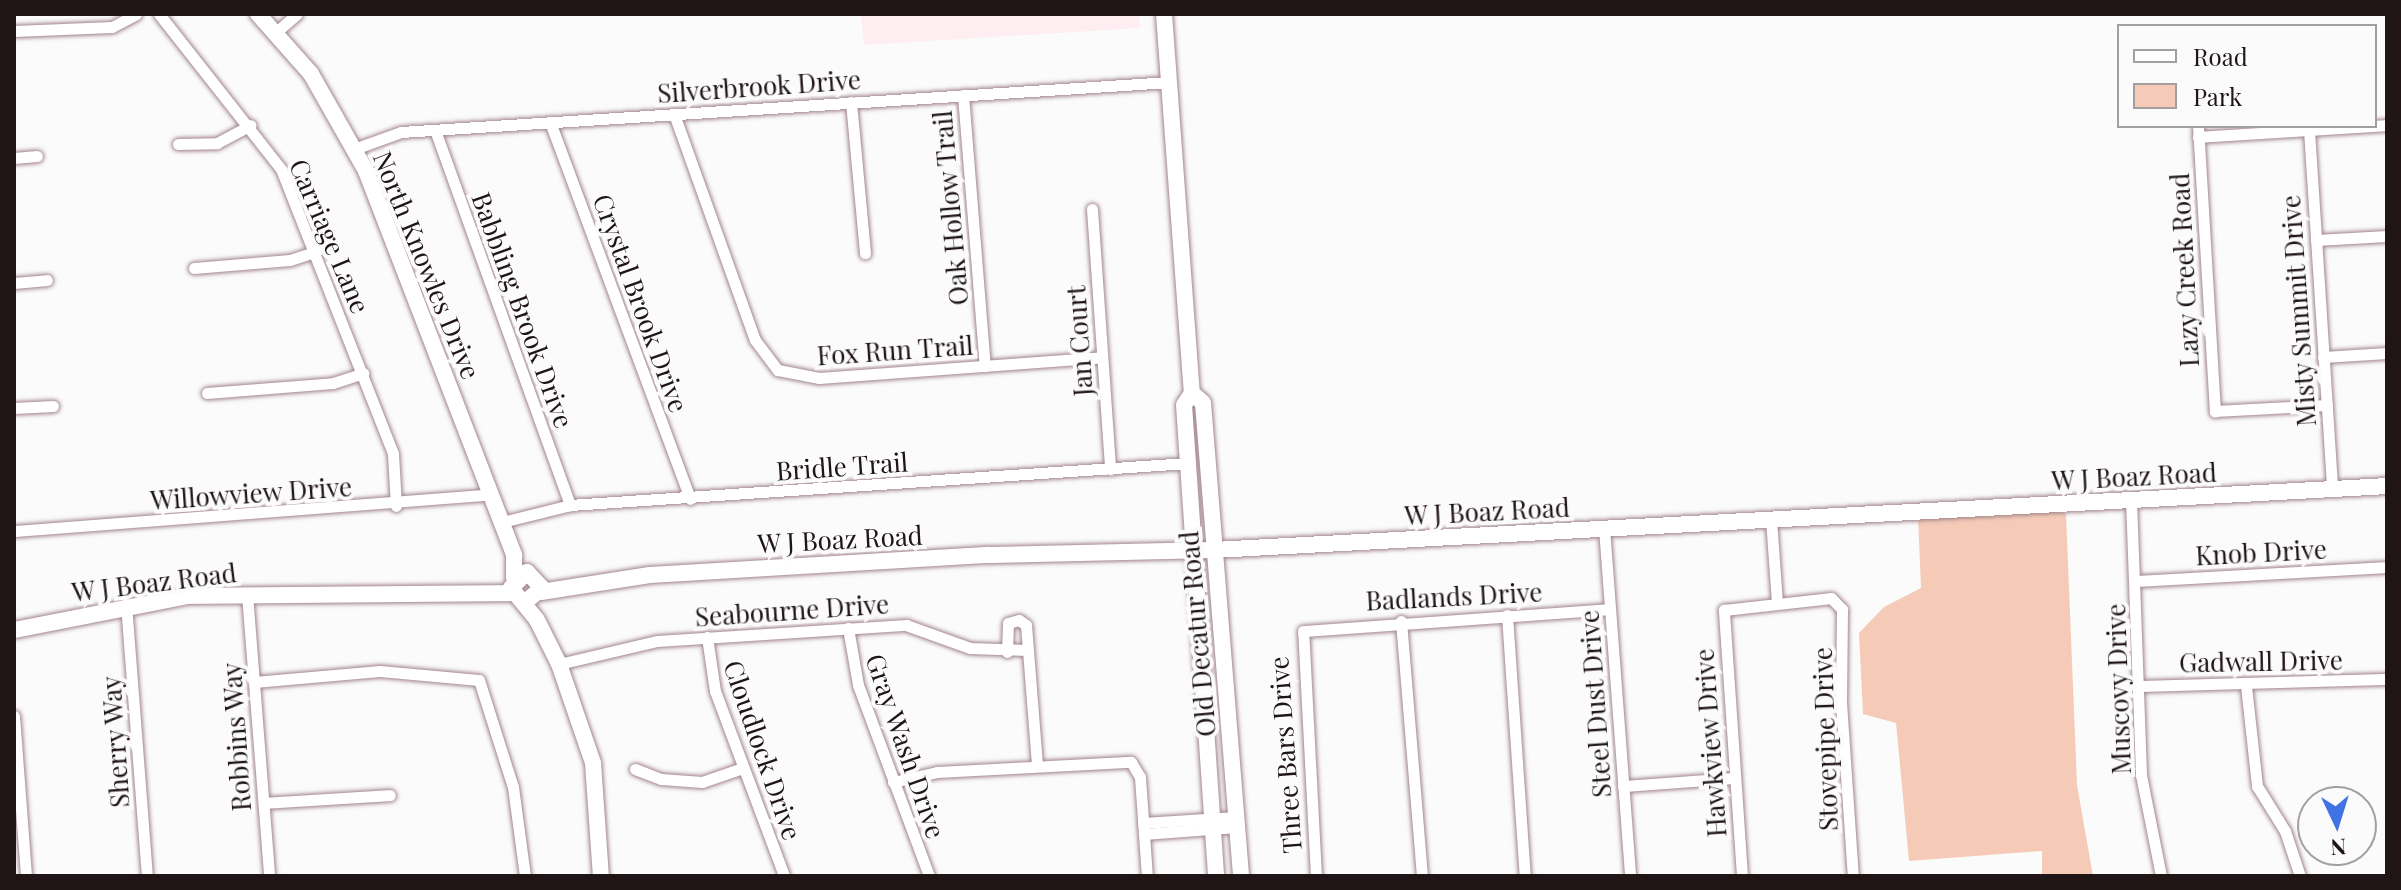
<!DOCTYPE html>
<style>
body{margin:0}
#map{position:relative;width:2401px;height:890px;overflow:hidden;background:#fbfbfb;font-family:"Playfair Display",serif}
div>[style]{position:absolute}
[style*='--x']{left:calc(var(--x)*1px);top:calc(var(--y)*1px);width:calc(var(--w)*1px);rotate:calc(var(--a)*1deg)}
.built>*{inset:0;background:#ffeef1}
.green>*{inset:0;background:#f5cbb8}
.roads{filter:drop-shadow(0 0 2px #a2858b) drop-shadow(0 0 2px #a2858b)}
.street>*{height:11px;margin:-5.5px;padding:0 5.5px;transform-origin:5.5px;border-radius:5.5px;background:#fff}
.secondary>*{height:16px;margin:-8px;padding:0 8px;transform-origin:8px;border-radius:8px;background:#fff}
span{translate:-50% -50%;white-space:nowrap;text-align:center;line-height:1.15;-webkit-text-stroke:8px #fbfbfb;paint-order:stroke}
.street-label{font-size:26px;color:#1f1416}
.frame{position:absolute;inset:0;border:16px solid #1f1416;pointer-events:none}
.legend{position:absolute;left:2117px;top:24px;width:260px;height:104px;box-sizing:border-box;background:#fbfbfb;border:2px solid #a39f9f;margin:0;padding:10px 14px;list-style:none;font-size:24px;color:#1f1416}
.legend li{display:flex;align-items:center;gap:16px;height:40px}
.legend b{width:40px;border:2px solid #a39f9f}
.north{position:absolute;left:2297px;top:786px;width:80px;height:80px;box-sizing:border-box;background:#fbfbfb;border:2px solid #a39f9f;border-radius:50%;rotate:176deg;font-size:22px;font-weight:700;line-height:32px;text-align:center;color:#1f1416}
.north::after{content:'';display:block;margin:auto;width:28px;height:36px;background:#4173e4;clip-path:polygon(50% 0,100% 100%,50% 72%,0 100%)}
</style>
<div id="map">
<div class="built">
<i style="clip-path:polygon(861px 14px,1139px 14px,1140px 28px,864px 45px)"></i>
</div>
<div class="green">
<i style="clip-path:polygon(2053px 509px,2066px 514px,2077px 785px,2093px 876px,2042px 876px,2042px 851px,1909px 861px,1896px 723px,1863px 714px,1859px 633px,1884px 607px,1921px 588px,1918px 516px)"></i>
</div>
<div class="roads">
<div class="street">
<i style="--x:159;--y:14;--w:197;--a:51.8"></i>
<i style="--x:281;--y:169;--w:306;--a:68.5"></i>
<i style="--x:393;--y:454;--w:52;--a:86.7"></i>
<i style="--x:14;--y:31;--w:98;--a:-2.3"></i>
<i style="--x:112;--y:27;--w:27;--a:-28"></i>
<i style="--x:275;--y:33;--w:29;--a:-41"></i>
<i style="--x:963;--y:95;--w:272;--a:85.4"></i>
<i style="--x:851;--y:102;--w:152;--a:84.7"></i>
<i style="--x:674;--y:114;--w:240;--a:70.3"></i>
<i style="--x:755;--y:340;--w:38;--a:53"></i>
<i style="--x:778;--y:370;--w:42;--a:11"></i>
<i style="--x:819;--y:378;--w:284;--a:-4.2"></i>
<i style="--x:550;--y:122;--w:402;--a:69.6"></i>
<i style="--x:2198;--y:126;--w:286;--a:86.6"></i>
<i style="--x:2215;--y:411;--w:112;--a:-3.1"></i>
<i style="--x:435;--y:130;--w:399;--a:70.2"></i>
<i style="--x:2309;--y:130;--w:359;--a:86.3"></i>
<i style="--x:2198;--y:137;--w:189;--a:-3.6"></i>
<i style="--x:178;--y:144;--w:39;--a:-1"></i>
<i style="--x:217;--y:143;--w:38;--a:-28"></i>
<i style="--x:354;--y:149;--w:50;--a:-19.9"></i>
<i style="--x:401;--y:132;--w:771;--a:-3.72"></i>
<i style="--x:14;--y:158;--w:23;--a:-5"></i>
<i style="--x:1092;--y:209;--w:261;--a:86"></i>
<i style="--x:2316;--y:240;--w:71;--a:-3.2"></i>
<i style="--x:194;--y:268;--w:96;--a:-4.8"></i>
<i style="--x:290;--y:260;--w:28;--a:-18"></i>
<i style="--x:14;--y:283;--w:33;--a:-5"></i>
<i style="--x:2323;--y:357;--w:64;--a:-3.6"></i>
<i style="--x:207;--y:393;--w:126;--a:-4.5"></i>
<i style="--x:333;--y:383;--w:32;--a:-18"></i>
<i style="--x:14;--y:408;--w:39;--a:-3"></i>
<i style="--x:2131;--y:500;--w:275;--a:87.9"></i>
<i style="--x:2141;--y:775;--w:103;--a:78.8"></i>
<i style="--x:1771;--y:519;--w:83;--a:85.9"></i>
<i style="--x:502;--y:522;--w:70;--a:-14"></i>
<i style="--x:570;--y:505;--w:619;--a:-3.89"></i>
<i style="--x:1604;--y:528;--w:349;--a:85.7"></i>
<i style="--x:14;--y:531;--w:478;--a:-4.4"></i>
<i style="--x:2137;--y:581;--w:250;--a:-3.2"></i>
<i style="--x:247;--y:594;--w:283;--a:85.5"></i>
<i style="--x:126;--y:604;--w:273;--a:85.6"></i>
<i style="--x:1507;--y:615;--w:262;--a:86.1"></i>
<i style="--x:1401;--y:621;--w:256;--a:85.3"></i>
<i style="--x:848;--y:628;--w:58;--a:80"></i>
<i style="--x:858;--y:685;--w:204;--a:69.6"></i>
<i style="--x:707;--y:637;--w:55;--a:81.6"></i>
<i style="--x:715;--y:691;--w:197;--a:69.5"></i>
<i style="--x:1007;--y:652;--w:29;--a:-88"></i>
<i style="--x:1008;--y:623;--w:11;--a:-15"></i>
<i style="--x:1019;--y:620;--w:9;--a:36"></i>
<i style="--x:1026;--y:625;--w:140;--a:85.5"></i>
<i style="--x:559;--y:664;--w:101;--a:-13.2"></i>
<i style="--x:657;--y:641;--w:250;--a:-3.7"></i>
<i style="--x:906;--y:625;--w:68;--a:19.8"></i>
<i style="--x:970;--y:648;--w:57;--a:2"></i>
<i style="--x:254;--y:682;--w:126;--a:-5"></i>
<i style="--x:380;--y:671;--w:99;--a:5.2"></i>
<i style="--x:479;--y:680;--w:112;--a:72.4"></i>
<i style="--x:513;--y:787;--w:90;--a:82.3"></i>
<i style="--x:2137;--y:686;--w:250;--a:-1.6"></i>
<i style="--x:2246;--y:686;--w:101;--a:83.7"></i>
<i style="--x:2257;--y:786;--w:53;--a:58.1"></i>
<i style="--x:2285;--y:831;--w:47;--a:71.6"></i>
<i style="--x:14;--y:716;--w:160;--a:85.7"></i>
<i style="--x:635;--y:769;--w:28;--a:21"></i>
<i style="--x:661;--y:779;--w:41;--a:4.2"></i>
<i style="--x:702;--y:782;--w:43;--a:-18.9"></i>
<i style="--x:893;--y:782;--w:45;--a:-12.8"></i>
<i style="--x:937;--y:772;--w:194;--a:-3"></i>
<i style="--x:1131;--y:762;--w:17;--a:59"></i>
<i style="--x:1140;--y:777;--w:99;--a:86"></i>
<i style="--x:1623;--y:786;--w:112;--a:-4.1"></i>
<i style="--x:264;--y:803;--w:126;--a:-3.6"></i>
<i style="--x:1143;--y:823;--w:93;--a:-3.7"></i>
<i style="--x:1144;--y:834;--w:93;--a:-4.3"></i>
<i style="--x:1316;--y:876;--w:245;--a:-93"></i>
<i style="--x:1303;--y:631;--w:307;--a:-4.1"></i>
<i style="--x:1742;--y:876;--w:267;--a:-93.9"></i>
<i style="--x:1724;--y:610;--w:108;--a:-6.4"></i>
<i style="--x:1831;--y:598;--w:16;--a:45"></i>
<i style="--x:1842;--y:609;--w:93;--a:90.6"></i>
<i style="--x:1841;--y:702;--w:174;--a:86.1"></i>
</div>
<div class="secondary">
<i style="--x:258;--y:14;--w:80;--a:48.5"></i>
<i style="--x:311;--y:74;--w:112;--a:60.4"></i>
<i style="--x:366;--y:171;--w:412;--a:68.9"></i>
<i style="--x:514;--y:555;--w:23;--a:90"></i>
<i style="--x:1164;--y:14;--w:380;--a:85.8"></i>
<i style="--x:1192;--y:393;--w:14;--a:124"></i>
<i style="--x:1184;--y:405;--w:472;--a:86.1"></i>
<i style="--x:1192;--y:393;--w:15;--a:42"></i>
<i style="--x:1203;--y:403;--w:475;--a:85.4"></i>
<i style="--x:541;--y:592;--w:110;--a:-8.9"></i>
<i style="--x:650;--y:575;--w:340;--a:-3.4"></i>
<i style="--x:989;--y:555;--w:225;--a:-1.3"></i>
<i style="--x:1214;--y:550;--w:1175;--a:-3.12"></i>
<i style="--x:525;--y:602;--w:22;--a:-39"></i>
<i style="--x:542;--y:588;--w:22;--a:-133"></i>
<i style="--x:527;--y:572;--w:23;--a:135"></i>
<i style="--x:511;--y:588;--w:41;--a:50.9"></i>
<i style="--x:537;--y:620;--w:49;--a:63.4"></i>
<i style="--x:559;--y:664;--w:105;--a:71"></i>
<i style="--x:593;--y:763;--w:113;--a:86"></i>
<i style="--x:14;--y:630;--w:176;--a:-11.1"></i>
<i style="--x:187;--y:596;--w:326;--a:-0.5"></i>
</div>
</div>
<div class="street-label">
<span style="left:759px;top:86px;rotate:-4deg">Silverbrook Drive</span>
<span style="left:950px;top:208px;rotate:-95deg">Oak Hollow Trail</span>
<span style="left:330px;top:236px;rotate:67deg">Carriage Lane</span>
<span style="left:427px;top:265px;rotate:68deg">North Knowles Drive</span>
<span style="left:2184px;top:270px;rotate:-93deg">Lazy Creek Road</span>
<span style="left:641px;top:303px;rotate:70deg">Crystal Brook Drive</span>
<span style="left:523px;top:310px;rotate:70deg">Babbling Brook Drive</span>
<span style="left:2298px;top:311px;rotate:-94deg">Misty Summit Drive</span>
<span style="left:1079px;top:341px;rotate:-94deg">Jan Court</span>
<span style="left:895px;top:350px;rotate:-4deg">Fox Run Trail</span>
<span style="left:842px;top:466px;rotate:-4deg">Bridle Trail</span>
<span style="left:2134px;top:476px;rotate:-3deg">W J Boaz Road</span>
<span style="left:251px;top:493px;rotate:-4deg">Willowview Drive</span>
<span style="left:1487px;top:511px;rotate:-3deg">W J Boaz Road</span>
<span style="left:840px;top:539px;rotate:-3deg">W J Boaz Road</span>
<span style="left:2261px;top:552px;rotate:-3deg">Knob Drive</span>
<span style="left:154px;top:582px;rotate:-7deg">W J Boaz Road</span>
<span style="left:1454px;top:596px;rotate:-3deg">Badlands Drive</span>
<span style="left:792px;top:610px;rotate:-4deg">Seabourne Drive</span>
<span style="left:1197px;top:634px;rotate:-95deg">Old Decatur Road</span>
<span style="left:2261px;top:661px;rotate:-1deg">Gadwall Drive</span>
<span style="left:2118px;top:689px;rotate:-92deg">Muscovy Drive</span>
<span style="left:1595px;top:704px;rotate:-94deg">Steel Dust Drive</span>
<span style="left:236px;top:737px;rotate:-94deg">Robbins Way</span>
<span style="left:1825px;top:739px;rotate:-92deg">Stovepipe Drive</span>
<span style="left:115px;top:742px;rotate:-94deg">Sherry Way</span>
<span style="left:1710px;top:743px;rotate:-94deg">Hawkview Drive</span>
<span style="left:906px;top:746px;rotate:71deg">Gray Wash Drive</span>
<span style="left:763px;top:750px;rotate:71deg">Cloudlock Drive</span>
<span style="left:1285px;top:755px;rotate:-94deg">Three Bars Drive</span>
</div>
<div class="frame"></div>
<ul class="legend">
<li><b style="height:10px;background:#fff"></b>Road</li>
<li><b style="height:22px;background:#f5cbb8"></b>Park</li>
</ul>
<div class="north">N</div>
</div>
